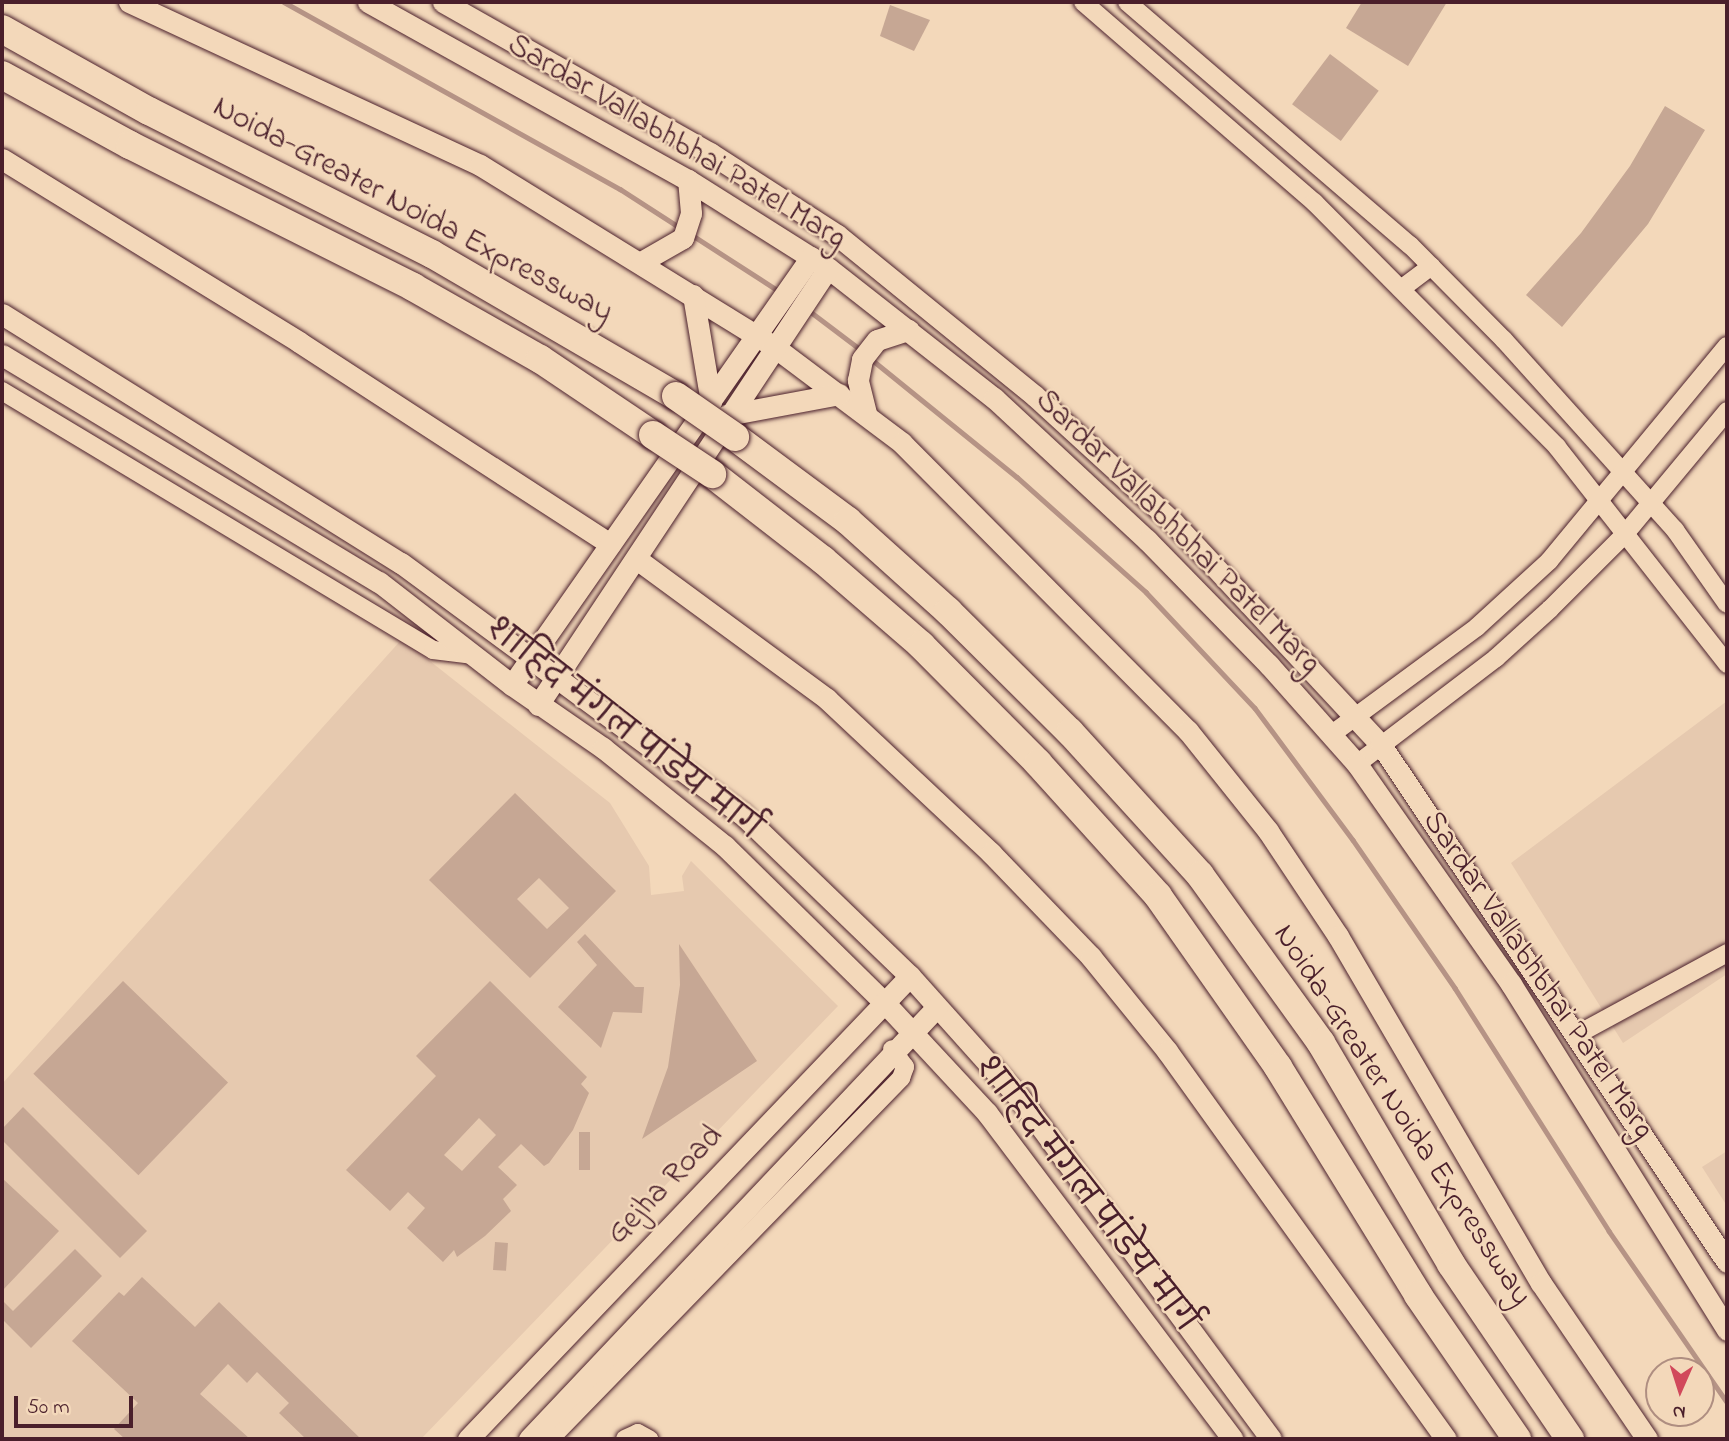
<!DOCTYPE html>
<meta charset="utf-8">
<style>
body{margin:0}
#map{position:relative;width:1729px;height:1441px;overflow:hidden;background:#f3d8ba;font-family:"Indie Flower","Playpen Sans Deva",sans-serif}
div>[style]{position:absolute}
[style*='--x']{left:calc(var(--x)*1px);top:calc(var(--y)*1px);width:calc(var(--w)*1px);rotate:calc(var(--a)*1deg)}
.built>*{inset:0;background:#e6c9af}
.stream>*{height:4.5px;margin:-2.25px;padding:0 2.25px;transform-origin:2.25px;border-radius:2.25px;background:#b59385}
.building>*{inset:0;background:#c6a794;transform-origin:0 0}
.roads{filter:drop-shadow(0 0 2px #4a1f2b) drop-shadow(0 0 2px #4a1f2b)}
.minor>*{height:18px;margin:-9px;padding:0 9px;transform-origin:9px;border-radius:9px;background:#f3d8ba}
.tertiary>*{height:21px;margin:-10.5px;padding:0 10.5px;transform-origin:10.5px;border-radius:10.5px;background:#f3d8ba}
.trunk>*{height:28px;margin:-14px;padding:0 14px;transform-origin:14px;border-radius:14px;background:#f3d8ba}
.bridges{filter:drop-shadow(0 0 2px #4a1f2b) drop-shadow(0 0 2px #4a1f2b)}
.trunk-bridge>*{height:28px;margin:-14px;padding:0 14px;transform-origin:14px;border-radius:14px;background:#f3d8ba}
span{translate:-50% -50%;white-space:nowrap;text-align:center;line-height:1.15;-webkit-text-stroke:5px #f3d8ba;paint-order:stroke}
.street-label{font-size:32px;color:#4a1f2b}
.frame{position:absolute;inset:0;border:4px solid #4a1f2b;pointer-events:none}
.north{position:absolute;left:1645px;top:1357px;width:70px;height:70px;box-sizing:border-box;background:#f3d8ba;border:2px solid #af8e81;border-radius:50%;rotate:183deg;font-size:19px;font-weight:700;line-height:28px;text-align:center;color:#4a1f2b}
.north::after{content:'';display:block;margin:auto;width:24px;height:32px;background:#d1495b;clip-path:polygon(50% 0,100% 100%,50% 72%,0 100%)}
.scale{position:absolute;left:14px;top:1396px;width:119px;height:32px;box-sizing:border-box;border:4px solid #4a1f2b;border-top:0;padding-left:9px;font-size:21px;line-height:24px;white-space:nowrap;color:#4a1f2b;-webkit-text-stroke:5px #f3d8ba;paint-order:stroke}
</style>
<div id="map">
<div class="built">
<i style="clip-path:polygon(402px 639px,610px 803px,649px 866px,651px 895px,684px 891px,682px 876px,691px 861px,838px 1006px,421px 1439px,2px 1439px,2px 1084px)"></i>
<i style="clip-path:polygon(1727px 701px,1727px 974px,1623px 1043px,1511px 863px)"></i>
<i style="clip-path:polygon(1727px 1151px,1727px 1206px,1702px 1167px)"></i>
</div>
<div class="stream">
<i style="--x:284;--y:2;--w:385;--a:29.1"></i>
<i style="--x:620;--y:189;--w:70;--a:32.8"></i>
<i style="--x:692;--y:235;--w:103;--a:32.8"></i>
<i style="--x:807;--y:309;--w:68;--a:37.2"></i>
<i style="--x:870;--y:358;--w:189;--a:39"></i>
<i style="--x:1017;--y:477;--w:173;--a:41.7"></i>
<i style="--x:1146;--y:592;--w:159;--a:46.8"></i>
<i style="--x:1255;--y:708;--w:164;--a:53.4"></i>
<i style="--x:1353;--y:840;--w:180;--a:55.4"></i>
<i style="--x:1455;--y:988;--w:288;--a:57.6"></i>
<i style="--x:1609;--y:1231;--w:208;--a:55.4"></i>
</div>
<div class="building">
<i style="clip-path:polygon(1362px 2px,1447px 2px,1408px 66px,1346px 28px)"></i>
<i style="clip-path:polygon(890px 5px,930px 20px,914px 51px,880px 36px)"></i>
<i style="left:1330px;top:54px;width:61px;height:63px;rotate:37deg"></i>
<i style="clip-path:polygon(1665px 106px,1705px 130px,1648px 224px,1562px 327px,1526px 295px,1581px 233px,1630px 166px)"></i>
<i style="clip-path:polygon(evenodd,515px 793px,616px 891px,530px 978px,429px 880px,515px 793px,539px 878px,569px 908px,547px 929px,517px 899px,539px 878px)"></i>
<i style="clip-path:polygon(585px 934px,635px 987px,644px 987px,642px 1013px,613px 1012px,601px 1048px,558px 1007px,597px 965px,577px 942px)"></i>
<i style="clip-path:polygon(679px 944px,757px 1061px,642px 1139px,668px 1067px,680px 985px)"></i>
<i style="left:123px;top:981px;width:146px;height:129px;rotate:44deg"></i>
<i style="clip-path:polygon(evenodd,490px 981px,587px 1077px,581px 1084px,589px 1093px,573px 1130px,549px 1163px,544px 1166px,521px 1144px,498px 1167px,517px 1185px,503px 1199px,511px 1211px,485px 1236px,457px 1257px,454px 1250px,443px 1262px,407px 1228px,425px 1208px,408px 1192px,390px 1211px,346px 1170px,436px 1076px,416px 1056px,490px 981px,479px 1118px,496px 1135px,462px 1171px,444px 1155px,479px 1118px)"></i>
<i style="clip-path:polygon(23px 1107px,147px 1231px,120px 1258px,2px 1140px,2px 1129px)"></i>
<i style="left:579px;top:1132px;width:11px;height:38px"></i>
<i style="clip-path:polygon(2px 1178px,59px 1231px,2px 1291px)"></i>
<i style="left:495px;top:1242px;width:13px;height:28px;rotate:4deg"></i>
<i style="clip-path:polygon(75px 1249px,102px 1276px,31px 1348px,2px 1319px,2px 1300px,13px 1311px)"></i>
<i style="clip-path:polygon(142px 1277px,195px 1327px,219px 1302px,361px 1439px,306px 1439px,279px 1413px,289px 1403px,257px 1372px,247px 1383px,228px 1364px,200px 1394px,250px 1439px,125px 1439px,114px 1429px,138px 1403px,72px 1341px,119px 1292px,124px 1296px)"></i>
</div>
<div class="roads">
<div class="minor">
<i style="--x:1083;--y:2;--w:306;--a:40.9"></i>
<i style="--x:1314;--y:202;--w:345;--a:45.2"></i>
<i style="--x:1557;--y:447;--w:276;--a:51.9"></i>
<i style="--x:1127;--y:2;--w:373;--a:40.7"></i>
<i style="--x:1410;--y:245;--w:134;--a:45.3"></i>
<i style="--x:1504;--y:340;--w:256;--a:48"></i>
<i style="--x:1675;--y:530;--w:90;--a:54.9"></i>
<i style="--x:1401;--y:289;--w:38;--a:-37"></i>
<i style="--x:2;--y:391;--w:503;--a:31"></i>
<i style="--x:433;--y:650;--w:39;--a:7"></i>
<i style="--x:1332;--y:734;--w:180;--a:-36.4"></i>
<i style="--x:1477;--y:627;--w:98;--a:-42.5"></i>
<i style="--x:1549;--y:561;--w:279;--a:-50.4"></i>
<i style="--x:1357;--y:764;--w:175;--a:-37.3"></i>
<i style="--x:1496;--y:658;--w:73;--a:-42.2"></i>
<i style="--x:1550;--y:609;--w:106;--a:-45"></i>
<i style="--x:1625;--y:534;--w:160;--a:-50.3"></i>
<i style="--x:1578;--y:1034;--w:170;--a:-28.5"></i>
<i style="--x:550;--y:1439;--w:504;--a:-45.8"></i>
<i style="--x:901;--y:1078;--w:12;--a:-70"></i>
<i style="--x:905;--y:1067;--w:22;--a:-126"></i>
<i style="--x:625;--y:1439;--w:14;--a:-25"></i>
<i style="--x:638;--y:1433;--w:13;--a:29"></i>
</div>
<div class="tertiary">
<i style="--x:129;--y:2;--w:387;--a:24.9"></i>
<i style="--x:480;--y:165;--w:344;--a:31.7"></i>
<i style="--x:773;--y:346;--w:161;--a:36.9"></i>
<i style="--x:902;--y:443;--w:406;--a:45.2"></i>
<i style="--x:1188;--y:731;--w:128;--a:51.3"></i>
<i style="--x:1268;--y:831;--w:126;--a:56.3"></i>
<i style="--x:1338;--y:936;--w:402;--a:59.7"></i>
<i style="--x:1541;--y:1283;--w:189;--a:55.8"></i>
<i style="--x:368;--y:2;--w:366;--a:29.1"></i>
<i style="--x:688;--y:180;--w:165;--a:32.2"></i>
<i style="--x:828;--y:268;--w:211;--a:38.1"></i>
<i style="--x:994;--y:398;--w:209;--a:42.9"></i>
<i style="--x:1147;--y:540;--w:175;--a:45.7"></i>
<i style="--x:1269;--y:665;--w:132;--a:48.4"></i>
<i style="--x:1357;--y:764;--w:269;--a:55"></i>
<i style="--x:1511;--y:984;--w:408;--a:58"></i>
<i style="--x:443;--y:2;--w:307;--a:29.5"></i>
<i style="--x:710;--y:153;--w:151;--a:32.8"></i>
<i style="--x:837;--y:235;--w:255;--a:39.1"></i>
<i style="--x:1035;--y:396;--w:187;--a:42.4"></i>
<i style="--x:1173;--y:522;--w:305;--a:47"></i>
<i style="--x:1381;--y:745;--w:622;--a:56.21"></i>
<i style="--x:2;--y:159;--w:349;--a:31.6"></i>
<i style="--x:299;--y:342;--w:371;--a:33"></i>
<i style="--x:641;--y:262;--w:48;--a:-29.7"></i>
<i style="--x:683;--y:238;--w:26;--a:-72"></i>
<i style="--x:691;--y:213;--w:33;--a:-95"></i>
<i style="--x:693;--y:295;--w:109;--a:80.5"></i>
<i style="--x:2;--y:314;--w:470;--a:32"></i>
<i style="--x:401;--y:563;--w:423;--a:36.4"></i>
<i style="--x:742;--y:814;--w:233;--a:44"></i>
<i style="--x:910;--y:976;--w:166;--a:48.2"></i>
<i style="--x:1021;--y:1100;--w:421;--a:53.6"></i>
<i style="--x:2;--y:355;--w:440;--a:31.1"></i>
<i style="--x:379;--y:582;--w:168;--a:37.8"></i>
<i style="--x:512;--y:685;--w:111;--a:34.7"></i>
<i style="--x:603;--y:748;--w:156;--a:38.8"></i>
<i style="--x:725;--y:846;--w:223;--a:44.5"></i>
<i style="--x:884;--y:1002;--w:151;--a:47.1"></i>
<i style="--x:987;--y:1113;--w:408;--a:53"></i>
<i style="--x:866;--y:413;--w:34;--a:-104"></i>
<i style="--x:858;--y:380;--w:21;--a:-79"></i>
<i style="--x:862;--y:359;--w:24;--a:-52"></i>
<i style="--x:877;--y:340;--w:33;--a:-18"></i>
<i style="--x:727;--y:415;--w:114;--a:-10.6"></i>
<i style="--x:638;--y:560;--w:235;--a:36.3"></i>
<i style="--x:827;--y:699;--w:225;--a:43.2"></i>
<i style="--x:991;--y:853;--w:144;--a:46.1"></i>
<i style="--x:1091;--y:957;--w:121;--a:51"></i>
<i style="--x:1167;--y:1051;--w:478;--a:54.3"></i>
<i style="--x:512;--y:685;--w:522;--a:-55.06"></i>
<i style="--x:538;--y:705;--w:524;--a:-56.43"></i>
<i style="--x:468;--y:1439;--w:640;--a:-46.33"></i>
<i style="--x:529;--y:1439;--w:594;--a:-46.64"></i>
</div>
<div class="trunk">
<i style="--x:2;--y:29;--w:168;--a:29.2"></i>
<i style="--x:149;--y:111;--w:317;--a:26.8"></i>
<i style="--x:432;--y:254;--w:282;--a:30.2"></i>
<i style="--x:2;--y:75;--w:146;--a:28.7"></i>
<i style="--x:130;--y:145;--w:317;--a:26.6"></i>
<i style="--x:413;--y:287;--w:146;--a:29.6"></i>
<i style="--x:540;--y:359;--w:136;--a:33.9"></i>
<i style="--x:735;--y:437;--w:141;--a:36.6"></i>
<i style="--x:848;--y:521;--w:135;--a:42"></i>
<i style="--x:948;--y:611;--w:172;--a:44.8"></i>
<i style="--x:1070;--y:732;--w:193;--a:47.7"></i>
<i style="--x:1200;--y:875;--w:207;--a:54.2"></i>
<i style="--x:1321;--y:1043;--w:256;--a:59.5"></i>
<i style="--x:1451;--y:1264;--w:212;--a:55.8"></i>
<i style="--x:712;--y:474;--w:140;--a:37.8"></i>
<i style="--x:823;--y:560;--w:130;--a:40.9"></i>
<i style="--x:921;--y:645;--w:166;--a:45.2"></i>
<i style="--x:1038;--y:763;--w:179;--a:47.9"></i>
<i style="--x:1158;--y:896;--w:209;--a:54.9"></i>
<i style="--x:1278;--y:1067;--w:268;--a:58.4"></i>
<i style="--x:1418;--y:1295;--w:175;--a:55.5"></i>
</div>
</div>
<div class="bridges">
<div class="trunk-bridge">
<i style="--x:676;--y:396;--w:72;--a:34.8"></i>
<i style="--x:653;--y:435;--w:71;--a:33.5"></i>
</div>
</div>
<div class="street-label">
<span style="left:676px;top:143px;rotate:31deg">Sardar Vallabhbhai Patel Marg</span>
<span style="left:412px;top:211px;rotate:28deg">Noida-Greater Noida Expressway</span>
<span style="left:1177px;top:533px;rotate:45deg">Sardar Vallabhbhai Patel Marg</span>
<span style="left:622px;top:731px;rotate:38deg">शाहिद मंगल पांडेय मार्ग</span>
<span style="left:1537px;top:976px;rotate:56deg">Sardar Vallabhbhai Patel Marg</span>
<span style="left:1401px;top:1116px;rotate:57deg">Noida-Greater Noida Expressway</span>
<span style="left:666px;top:1186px;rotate:-46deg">Gejha Road</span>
<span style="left:1084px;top:1196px;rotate:52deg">शाहिद मंगल पांडेय मार्ग</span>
</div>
<div class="frame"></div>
<div class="north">N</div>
<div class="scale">50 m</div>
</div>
